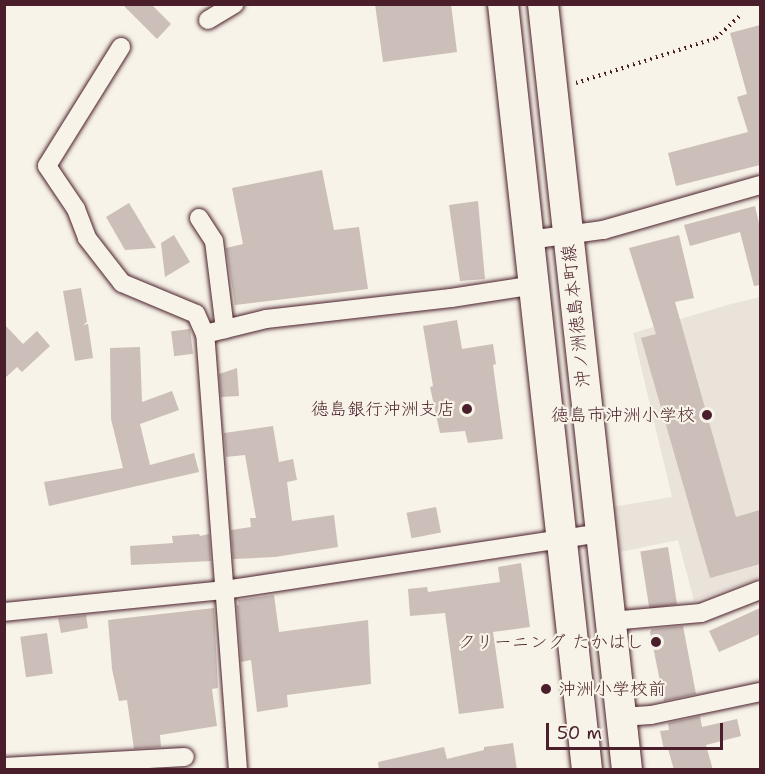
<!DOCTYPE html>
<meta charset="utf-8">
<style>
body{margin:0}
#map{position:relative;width:765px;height:774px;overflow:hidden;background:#f7f3e8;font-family:"Shantell Sans","Klee One",sans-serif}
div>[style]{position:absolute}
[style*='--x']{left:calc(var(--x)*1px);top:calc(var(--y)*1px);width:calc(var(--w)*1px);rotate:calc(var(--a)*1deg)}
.built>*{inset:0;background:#eae3da}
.building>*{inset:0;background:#ccbfb9;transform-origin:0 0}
.path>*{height:4px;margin-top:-2px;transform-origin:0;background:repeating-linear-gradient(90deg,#4a1f2b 0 1.5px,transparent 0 6px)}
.roads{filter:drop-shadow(0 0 2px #4a1f2b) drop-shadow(0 0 2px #4a1f2b)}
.street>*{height:18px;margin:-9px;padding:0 9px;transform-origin:9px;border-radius:9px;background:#f7f3e8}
.primary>*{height:30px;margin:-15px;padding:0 15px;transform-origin:15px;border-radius:15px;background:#f7f3e8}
.dots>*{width:16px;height:16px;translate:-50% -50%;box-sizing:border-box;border:3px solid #f7f3e8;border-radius:50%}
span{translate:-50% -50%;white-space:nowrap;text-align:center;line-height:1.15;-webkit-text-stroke:4.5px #f7f3e8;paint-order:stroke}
.street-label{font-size:18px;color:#4a1f2b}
.poi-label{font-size:18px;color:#4a1f2b}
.right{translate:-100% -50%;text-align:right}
.left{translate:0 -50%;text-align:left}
.frame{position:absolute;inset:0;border:6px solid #4a1f2b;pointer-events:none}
.scale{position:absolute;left:546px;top:723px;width:177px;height:27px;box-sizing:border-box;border:3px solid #4a1f2b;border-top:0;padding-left:8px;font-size:18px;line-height:21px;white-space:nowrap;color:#4a1f2b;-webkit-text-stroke:4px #f7f3e8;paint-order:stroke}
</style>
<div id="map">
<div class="built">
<i style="clip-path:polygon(760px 297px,760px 578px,694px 601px,678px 540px,620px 552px,612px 507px,672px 497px,633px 333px,731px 304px)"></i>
</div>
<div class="building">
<i style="clip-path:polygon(122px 4px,151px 4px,171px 24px,157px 39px)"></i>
<i style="clip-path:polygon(375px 4px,451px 4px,457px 52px,383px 62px)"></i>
<i style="clip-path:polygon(760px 25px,760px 165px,676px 186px,668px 153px,748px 132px,737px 97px,747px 94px,730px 33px)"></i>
<i style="clip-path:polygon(322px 170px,334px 230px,359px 227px,368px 289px,235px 305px,226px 248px,243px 244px,232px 188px)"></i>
<i style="clip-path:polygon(478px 201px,485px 279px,460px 281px,449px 205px)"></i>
<i style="clip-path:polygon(129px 203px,156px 248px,125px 250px,106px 217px)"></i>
<i style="clip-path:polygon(755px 206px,760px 228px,760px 285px,754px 286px,740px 232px,690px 246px,684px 225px)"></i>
<i style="clip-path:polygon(174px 235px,190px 262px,165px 277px,161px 243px)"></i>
<i style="clip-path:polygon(679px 235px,694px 298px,675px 302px,736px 517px,760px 510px,760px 564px,710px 578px,641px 338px,656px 334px,629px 248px)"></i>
<i style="clip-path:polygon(81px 288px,87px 322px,83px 325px,88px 324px,93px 358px,75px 361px,63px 291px)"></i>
<i style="clip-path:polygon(457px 320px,462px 349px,493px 344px,496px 364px,493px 365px,503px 439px,468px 443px,465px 431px,440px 433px,430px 387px,433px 386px,423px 326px)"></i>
<i style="clip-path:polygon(4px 324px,23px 344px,37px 331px,50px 346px,22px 372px,17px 367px,4px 379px)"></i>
<i style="left:190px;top:329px;width:25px;height:19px;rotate:83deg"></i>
<i style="clip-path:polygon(140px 347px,142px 402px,172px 391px,179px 410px,140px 424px,150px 465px,194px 453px,199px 472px,49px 506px,44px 482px,123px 468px,111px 419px,110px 348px)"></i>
<i style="clip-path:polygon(237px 368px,239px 396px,221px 397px,219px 374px)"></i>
<i style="clip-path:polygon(273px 426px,279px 462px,293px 459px,297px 480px,287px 482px,292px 521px,334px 515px,338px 547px,275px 557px,233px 559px,231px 530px,251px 527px,250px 518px,256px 518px,245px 455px,226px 457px,224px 433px)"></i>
<i style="left:436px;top:507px;width:26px;height:30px;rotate:79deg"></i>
<i style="clip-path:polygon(199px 534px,200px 536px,209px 534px,211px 561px,131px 565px,130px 546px,173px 543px,172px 536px)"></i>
<i style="left:668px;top:547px;width:58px;height:28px;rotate:81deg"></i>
<i style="clip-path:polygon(521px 563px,530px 627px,493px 632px,504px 708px,459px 714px,445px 613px,410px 616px,408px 589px,427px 587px,428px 592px,500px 582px,498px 567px)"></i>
<i style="clip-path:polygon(274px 595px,279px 632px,368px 620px,371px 684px,287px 695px,288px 707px,257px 712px,251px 660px,241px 662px,237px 605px,239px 605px,238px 600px)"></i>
<i style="clip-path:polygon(214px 608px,218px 688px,212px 689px,217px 726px,160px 735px,161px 747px,134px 749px,127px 700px,119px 701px,112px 669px,108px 620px)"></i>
<i style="clip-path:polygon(760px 608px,760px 634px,719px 652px,709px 631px)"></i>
<i style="clip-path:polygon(86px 615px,88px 628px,61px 633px,58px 618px)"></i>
<i style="clip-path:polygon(683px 626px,696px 694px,664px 701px,650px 632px,652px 629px)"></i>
<i style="left:47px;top:633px;width:41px;height:27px;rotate:82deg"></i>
<i style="clip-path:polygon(700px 716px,702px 727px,737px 719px,741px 736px,706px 745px,713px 770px,674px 770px,668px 749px,664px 750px,660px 731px,669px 730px,668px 723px)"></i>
<i style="clip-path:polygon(513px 743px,517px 770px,379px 770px,378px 762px,444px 747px,447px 759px,484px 750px,484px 747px)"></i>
</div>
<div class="path">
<i style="--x:576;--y:83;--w:147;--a:-17.8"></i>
<i style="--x:716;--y:38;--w:33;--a:-43"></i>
</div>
<div class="roads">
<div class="street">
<i style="--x:208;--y:20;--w:31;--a:-31"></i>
<i style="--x:121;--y:47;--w:140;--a:121.9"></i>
<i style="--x:47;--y:166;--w:52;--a:56"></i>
<i style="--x:76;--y:209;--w:31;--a:69"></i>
<i style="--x:87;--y:238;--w:57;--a:52.1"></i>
<i style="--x:122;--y:283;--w:80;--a:22.7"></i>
<i style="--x:196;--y:314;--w:22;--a:66"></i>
<i style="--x:199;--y:218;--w:27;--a:57"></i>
<i style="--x:214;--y:241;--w:89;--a:82.9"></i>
<i style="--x:529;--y:240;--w:75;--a:-7.7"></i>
<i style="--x:603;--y:230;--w:163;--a:-16"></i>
<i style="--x:4;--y:612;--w:221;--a:-5.7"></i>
<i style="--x:224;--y:590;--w:380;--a:-8.6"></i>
<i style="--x:611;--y:621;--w:90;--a:-5.1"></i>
<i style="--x:701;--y:613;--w:63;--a:-21.3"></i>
<i style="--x:621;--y:717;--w:30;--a:-4"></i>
<i style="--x:651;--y:715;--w:111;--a:-11.9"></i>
<i style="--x:4;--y:767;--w:181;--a:-3.2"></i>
<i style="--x:238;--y:770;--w:437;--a:-94.3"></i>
<i style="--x:205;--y:334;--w:63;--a:-13.8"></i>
<i style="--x:266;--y:319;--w:186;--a:-6.5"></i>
<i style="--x:451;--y:298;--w:85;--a:-8.8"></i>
</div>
<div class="primary">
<i style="--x:503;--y:4;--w:771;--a:83.74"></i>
<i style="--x:543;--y:4;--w:771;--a:83.74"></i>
</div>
</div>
<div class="dots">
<i style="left:467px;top:409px;background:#4a1f2b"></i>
<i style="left:707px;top:415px;background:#4a1f2b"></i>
<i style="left:656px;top:642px;background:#4a1f2b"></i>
<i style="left:546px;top:689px;background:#4a1f2b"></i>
</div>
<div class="street-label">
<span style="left:576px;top:316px;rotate:-96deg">沖ノ洲徳島本町線</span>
</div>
<div class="poi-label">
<span class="right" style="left:455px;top:409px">徳島銀行沖洲支店</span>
<span class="right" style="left:695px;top:415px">徳島市沖洲小学校</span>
<span class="right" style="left:644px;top:642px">クリーニング たかはし</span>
<span class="left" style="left:558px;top:689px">沖洲小学校前</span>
</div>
<div class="frame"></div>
<div class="scale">50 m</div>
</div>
